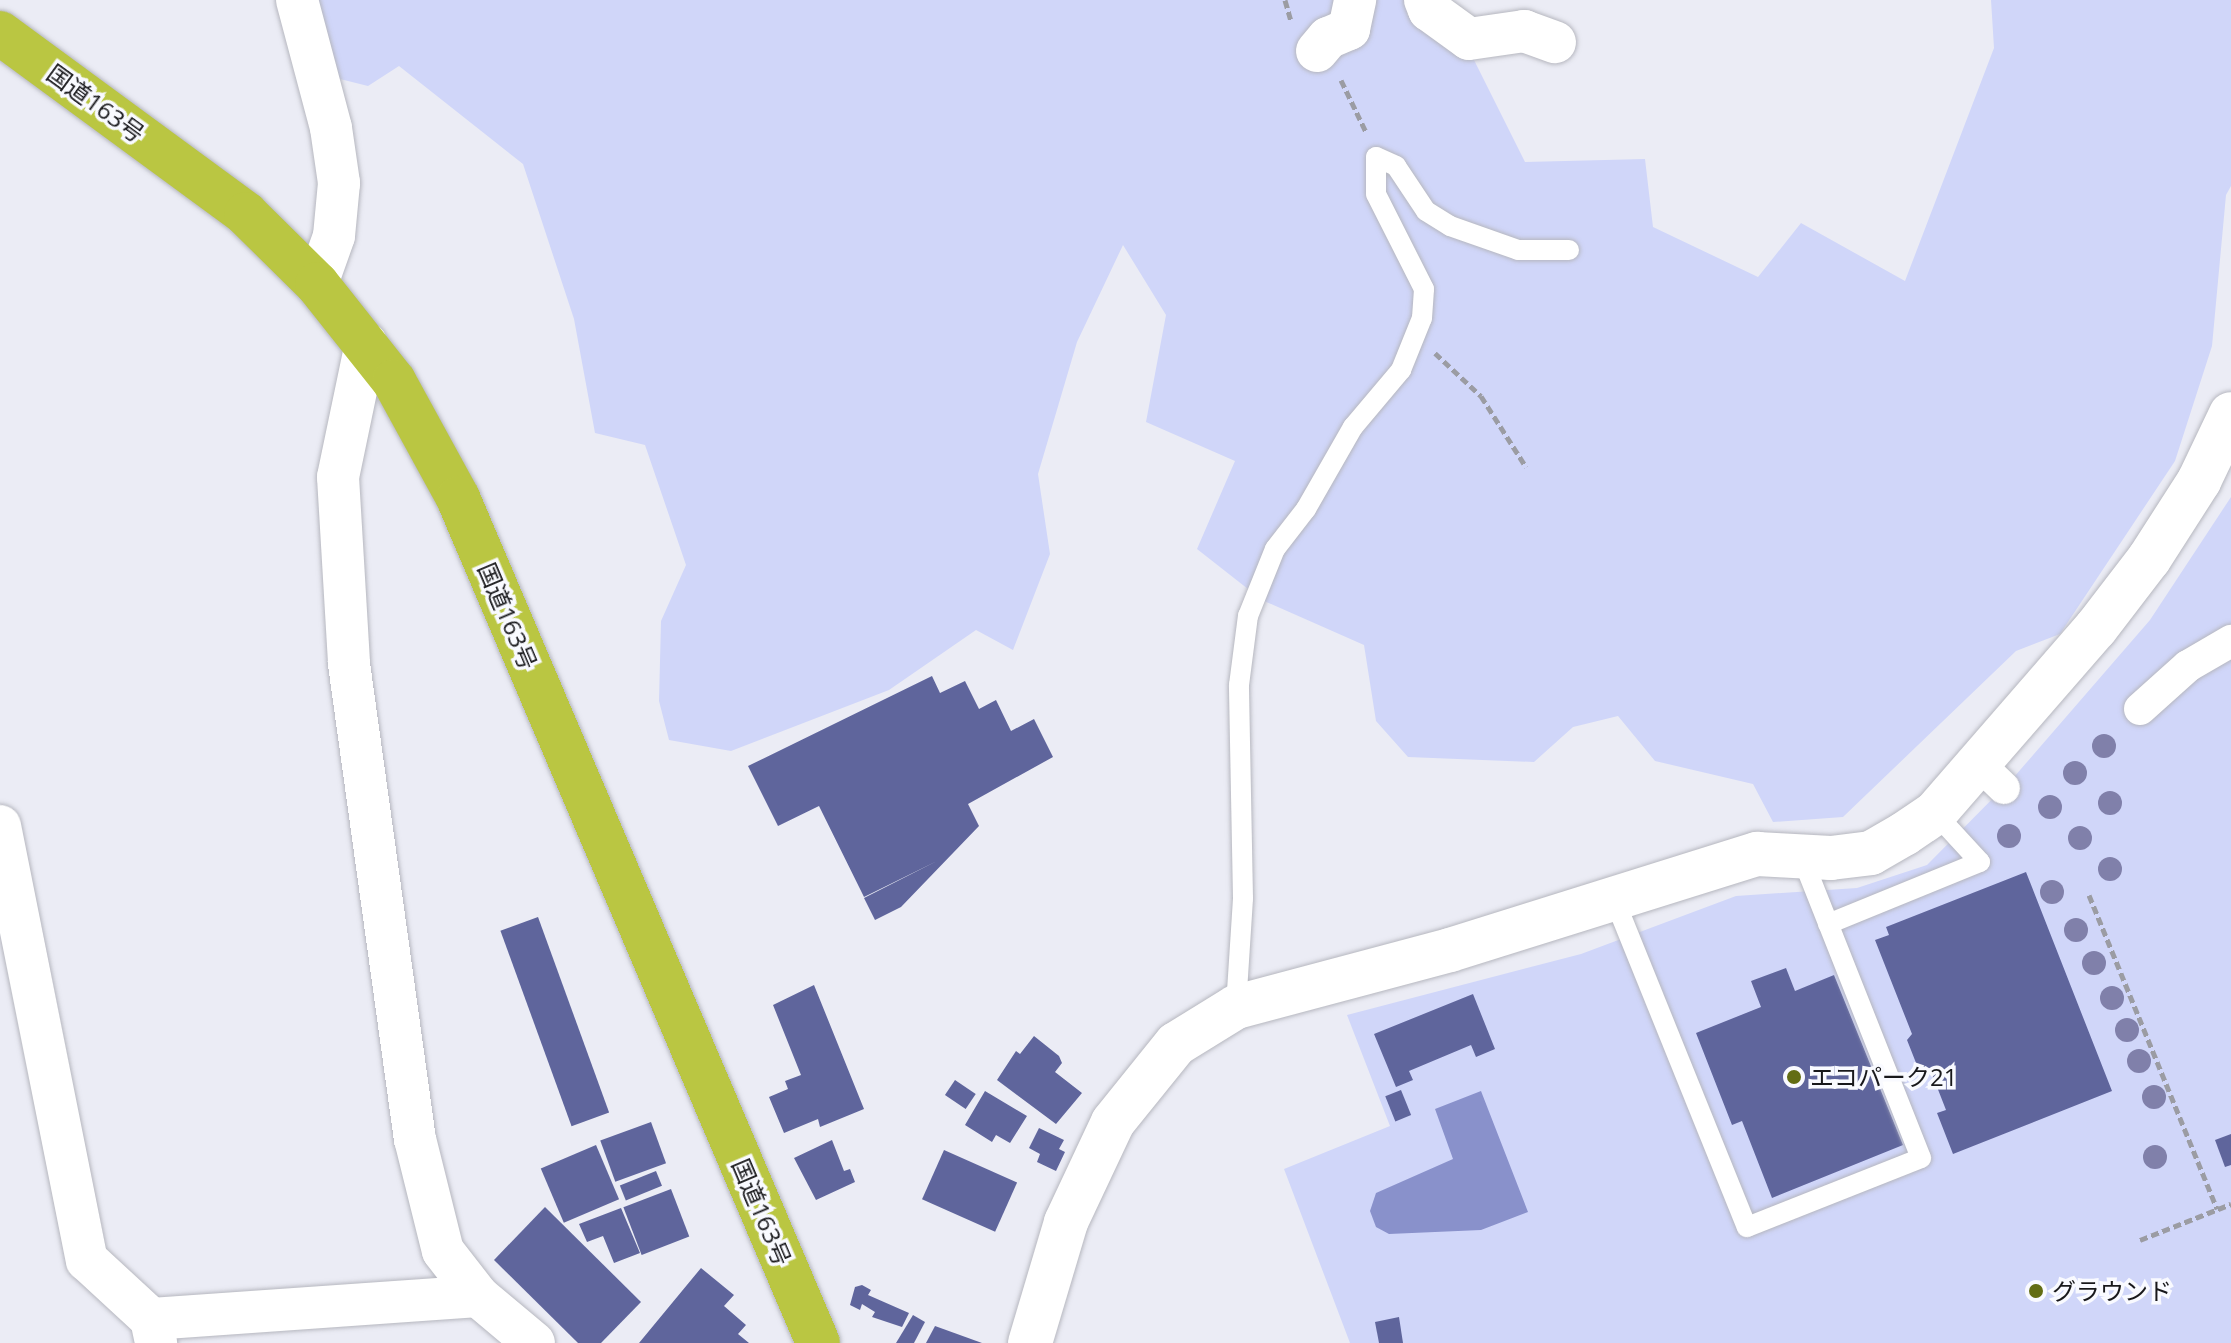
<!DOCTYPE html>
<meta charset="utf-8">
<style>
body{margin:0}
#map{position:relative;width:2231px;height:1343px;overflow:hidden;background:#ebecf5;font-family:"Open Sans","Noto Sans JP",sans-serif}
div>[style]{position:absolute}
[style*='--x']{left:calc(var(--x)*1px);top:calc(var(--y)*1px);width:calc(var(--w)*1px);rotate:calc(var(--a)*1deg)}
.green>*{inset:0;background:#d0d6f9}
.water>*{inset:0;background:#8991cb}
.building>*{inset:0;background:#5f659c;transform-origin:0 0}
.path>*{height:5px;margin-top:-2.5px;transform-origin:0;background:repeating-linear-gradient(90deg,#9b9ca3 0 8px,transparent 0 12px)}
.roads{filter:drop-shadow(0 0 2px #b6b7bf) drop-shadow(0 0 2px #b6b7bf)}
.service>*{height:20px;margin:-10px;padding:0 10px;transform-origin:10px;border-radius:10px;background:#fff}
.pedestrian>*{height:32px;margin:-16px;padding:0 16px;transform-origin:16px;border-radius:16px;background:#fff}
.minor>*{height:42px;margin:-21px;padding:0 21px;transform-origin:21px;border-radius:21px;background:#fff}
.tertiary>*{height:44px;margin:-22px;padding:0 22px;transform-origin:22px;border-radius:22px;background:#fff}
.trunk>*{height:44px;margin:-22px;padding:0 22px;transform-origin:22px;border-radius:22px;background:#bac642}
.trees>*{width:24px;height:24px;margin:-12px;border-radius:50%;background:#8080aa}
.dots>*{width:22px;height:22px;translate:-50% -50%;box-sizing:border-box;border:4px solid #f9faff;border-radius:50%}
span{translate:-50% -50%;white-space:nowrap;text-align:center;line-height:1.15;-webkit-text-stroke:7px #f9faff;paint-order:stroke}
.street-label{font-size:24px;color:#18181b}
.poi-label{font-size:24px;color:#18181b}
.left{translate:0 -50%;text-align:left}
</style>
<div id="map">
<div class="green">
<i style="clip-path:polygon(313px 0,1408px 0,1407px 15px,1470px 52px,1525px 162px,1645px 159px,1653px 227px,1758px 277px,1801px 223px,1905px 281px,1994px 48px,1991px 0,2231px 0,2231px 186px,2226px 195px,2212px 346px,2175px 461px,2060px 634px,2016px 651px,1843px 817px,1773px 822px,1753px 784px,1655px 761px,1618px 716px,1573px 727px,1534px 762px,1408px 757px,1376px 721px,1364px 645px,1262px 600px,1197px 549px,1235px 461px,1146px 422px,1166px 315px,1123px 245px,1077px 342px,1038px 474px,1050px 554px,1013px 650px,976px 630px,889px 690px,731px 751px,669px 740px,659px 701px,661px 621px,686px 565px,645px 445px,595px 433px,574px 319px,523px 164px,399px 66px,368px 86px,340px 79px,321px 58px)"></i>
<i style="clip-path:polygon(2231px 497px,2231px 1343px,1350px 1343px,1284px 1169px,1390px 1126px,1347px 1015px,1581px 954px,1736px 896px,1857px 888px,1927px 865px,2014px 777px,2150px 620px)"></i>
</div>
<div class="water">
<i style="clip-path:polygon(1481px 1091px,1528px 1212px,1481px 1230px,1389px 1234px,1376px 1227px,1370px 1211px,1376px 1193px,1453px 1159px,1435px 1109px)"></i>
</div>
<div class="building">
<i style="clip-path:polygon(932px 676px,940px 693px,965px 681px,979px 709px,996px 700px,1011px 731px,1034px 719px,1053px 757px,968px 804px,979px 826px,901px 907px,875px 920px,864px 898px,937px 861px,864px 897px,819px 806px,778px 826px,748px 766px)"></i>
<i style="clip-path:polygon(2026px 872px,2112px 1091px,1953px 1154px,1937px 1113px,1946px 1110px,1930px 1069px,1920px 1073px,1907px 1040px,1912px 1034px,1875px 940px,1889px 935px,1886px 927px)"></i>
<i style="left:538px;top:917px;width:208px;height:40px;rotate:70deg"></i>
<i style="clip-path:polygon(1786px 968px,1795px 991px,1834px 975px,1903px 1145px,1772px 1198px,1742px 1121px,1732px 1125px,1696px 1033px,1761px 1007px,1751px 981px)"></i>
<i style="clip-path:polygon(814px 985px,864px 1109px,820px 1127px,818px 1119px,784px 1133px,769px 1097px,788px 1089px,785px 1081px,801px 1075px,773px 1005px)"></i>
<i style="clip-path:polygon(1473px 994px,1495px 1049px,1476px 1057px,1471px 1045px,1409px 1071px,1413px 1080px,1396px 1087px,1374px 1034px)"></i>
<i style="clip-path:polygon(1034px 1036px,1059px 1056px,1062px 1063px,1055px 1072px,1082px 1093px,1056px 1124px,997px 1080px,1016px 1051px,1020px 1054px)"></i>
<i style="left:955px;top:1080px;width:25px;height:18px;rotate:34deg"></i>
<i style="left:1401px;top:1090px;width:27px;height:17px;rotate:68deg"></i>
<i style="clip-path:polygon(985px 1091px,1027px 1116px,1010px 1143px,996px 1135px,992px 1142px,965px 1125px)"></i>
<i style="left:651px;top:1122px;width:44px;height:54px;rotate:70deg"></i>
<i style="clip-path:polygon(1039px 1128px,1064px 1140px,1059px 1149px,1065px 1152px,1056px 1171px,1037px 1162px,1040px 1154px,1029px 1148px)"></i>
<i style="clip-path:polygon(2231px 1134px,2231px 1165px,2225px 1167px,2215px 1140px)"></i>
<i style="clip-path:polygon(832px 1140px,844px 1171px,850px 1169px,855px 1182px,816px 1200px,794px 1158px)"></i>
<i style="left:596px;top:1145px;width:59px;height:60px;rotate:67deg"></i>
<i style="left:944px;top:1150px;width:80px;height:54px;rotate:24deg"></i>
<i style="left:656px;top:1171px;width:16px;height:39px;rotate:68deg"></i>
<i style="left:671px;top:1189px;width:51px;height:51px;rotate:69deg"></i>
<i style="clip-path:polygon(545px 1207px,641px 1302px,601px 1343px,578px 1343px,494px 1260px)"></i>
<i style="clip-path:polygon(621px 1208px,640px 1253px,614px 1263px,603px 1236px,587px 1242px,579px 1224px)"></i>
<i style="clip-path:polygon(701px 1268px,734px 1295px,724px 1306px,746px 1325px,738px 1334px,749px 1343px,639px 1343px)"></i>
<i style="clip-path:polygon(862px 1285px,871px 1290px,868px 1295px,909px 1313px,902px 1327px,872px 1317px,875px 1312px,862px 1304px,860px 1310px,850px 1305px,855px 1287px)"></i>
<i style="clip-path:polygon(913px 1315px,925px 1322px,914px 1343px,896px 1343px)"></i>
<i style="clip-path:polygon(1399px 1317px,1403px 1343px,1379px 1343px,1375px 1322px)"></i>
<i style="clip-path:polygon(935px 1326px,982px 1343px,926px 1343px)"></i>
</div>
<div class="path">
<i style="--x:1285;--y:0;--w:22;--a:74"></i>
<i style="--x:1341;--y:80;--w:58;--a:64.3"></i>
<i style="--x:1435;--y:353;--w:63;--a:43.1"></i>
<i style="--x:1481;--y:396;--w:84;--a:57.6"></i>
<i style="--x:2089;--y:895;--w:339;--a:67.8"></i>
<i style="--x:2140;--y:1240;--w:98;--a:-21.6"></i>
</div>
<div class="roads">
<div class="service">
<i style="--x:1613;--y:896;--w:357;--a:68"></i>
<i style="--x:1747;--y:1227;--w:187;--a:-21.6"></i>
<i style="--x:1921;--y:1158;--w:324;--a:-111.6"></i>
<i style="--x:1828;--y:924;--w:164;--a:-22.2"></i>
<i style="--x:1980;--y:862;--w:67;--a:-132.6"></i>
<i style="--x:1236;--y:1007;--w:109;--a:-86.3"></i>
<i style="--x:1243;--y:898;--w:213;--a:-91.1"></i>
<i style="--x:1239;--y:685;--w:70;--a:-82.6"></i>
<i style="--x:1248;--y:616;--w:72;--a:-68.1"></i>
<i style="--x:1275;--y:549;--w:51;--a:-52.2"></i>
<i style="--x:1306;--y:509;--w:95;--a:-60.2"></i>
<i style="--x:1353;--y:427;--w:75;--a:-49.9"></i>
<i style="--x:1401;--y:370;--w:56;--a:-68"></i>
<i style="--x:1422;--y:318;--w:29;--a:-86"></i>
<i style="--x:1424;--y:289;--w:106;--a:-116.8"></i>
<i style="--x:1376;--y:194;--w:37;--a:-90"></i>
<i style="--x:1376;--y:157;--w:22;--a:24"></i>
<i style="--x:1396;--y:166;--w:54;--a:56.3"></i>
<i style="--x:1426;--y:211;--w:28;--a:32"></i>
<i style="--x:1450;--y:226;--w:72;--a:19.4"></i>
<i style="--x:1518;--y:250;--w:51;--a:0"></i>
</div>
<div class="pedestrian">
<i style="--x:2140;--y:709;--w:64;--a:-41.9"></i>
<i style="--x:2188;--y:666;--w:50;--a:-30.2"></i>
<i style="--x:1978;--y:763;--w:36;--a:44"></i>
</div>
<div class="minor">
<i style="--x:297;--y:0;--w:132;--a:75.1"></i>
<i style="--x:331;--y:128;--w:56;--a:81.7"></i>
<i style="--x:339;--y:183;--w:53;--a:95.4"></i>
<i style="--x:334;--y:236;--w:51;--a:109.5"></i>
<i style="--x:1425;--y:0;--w:11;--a:68"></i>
<i style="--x:1429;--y:10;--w:49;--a:35.9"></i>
<i style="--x:1469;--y:39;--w:56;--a:-8.3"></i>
<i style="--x:1524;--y:31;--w:33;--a:20"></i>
<i style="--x:1317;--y:51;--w:17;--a:-50"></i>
<i style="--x:1328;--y:38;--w:23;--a:-23"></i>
<i style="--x:1349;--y:29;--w:30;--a:-78"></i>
<i style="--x:366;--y:343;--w:137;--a:101.8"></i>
<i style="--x:338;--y:477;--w:187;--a:86.6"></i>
<i style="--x:349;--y:664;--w:480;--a:82.1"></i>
<i style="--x:415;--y:1139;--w:115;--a:76"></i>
<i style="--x:443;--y:1251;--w:57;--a:52.1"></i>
<i style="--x:478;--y:1296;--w:73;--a:40"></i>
<i style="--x:0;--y:826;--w:443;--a:78.7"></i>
<i style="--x:87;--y:1260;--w:87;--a:42.7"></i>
<i style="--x:151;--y:1319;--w:25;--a:78"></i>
<i style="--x:151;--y:1319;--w:328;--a:-4"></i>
</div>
<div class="tertiary">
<i style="--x:1030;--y:1343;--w:126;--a:-73.4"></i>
<i style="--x:1066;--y:1222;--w:110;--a:-64.8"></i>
<i style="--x:1113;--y:1122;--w:100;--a:-51.1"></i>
<i style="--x:1176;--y:1044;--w:70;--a:-31.7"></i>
<i style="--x:1236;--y:1007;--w:221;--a:-14.9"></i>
<i style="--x:1450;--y:950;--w:322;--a:-17.4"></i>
<i style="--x:1757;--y:854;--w:74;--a:3.1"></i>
<i style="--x:1831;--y:858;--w:40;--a:-7.1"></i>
<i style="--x:1871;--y:853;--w:38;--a:-30"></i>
<i style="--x:1904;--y:834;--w:37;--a:-34"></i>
<i style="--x:1935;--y:813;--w:245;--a:-49"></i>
<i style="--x:2096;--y:628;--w:87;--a:-52.5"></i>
<i style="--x:2149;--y:559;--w:93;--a:-57.3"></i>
<i style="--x:2199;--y:481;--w:74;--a:-64.5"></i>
</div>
<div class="trunk">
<i style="--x:0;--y:33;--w:305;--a:36.3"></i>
<i style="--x:246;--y:214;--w:100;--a:44.6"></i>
<i style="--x:317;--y:284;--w:124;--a:51.6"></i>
<i style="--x:394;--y:381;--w:133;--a:61.3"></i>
<i style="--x:458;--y:498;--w:918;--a:66.92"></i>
</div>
</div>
<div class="trees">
<i style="left:2104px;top:746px"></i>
<i style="left:2075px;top:773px"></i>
<i style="left:2110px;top:803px"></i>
<i style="left:2050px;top:807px"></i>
<i style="left:2009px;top:836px"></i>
<i style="left:2080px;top:838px"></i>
<i style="left:2110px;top:869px"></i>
<i style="left:2052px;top:892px"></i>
<i style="left:2076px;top:930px"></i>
<i style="left:2094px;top:963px"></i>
<i style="left:2112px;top:998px"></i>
<i style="left:2127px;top:1030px"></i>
<i style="left:2139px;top:1061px"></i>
<i style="left:2154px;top:1097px"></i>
<i style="left:2155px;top:1157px"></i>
</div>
<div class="dots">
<i style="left:1794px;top:1077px;background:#636d14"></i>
<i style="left:2036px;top:1291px;background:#636d14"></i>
</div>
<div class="street-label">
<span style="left:96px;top:103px;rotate:36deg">国道163号</span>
<span style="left:508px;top:616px;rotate:67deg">国道163号</span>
<span style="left:762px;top:1212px;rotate:67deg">国道163号</span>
</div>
<div class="poi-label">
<span class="left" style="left:1810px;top:1077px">エコパーク21</span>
<span class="left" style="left:2052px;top:1291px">グラウンド</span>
</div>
</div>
